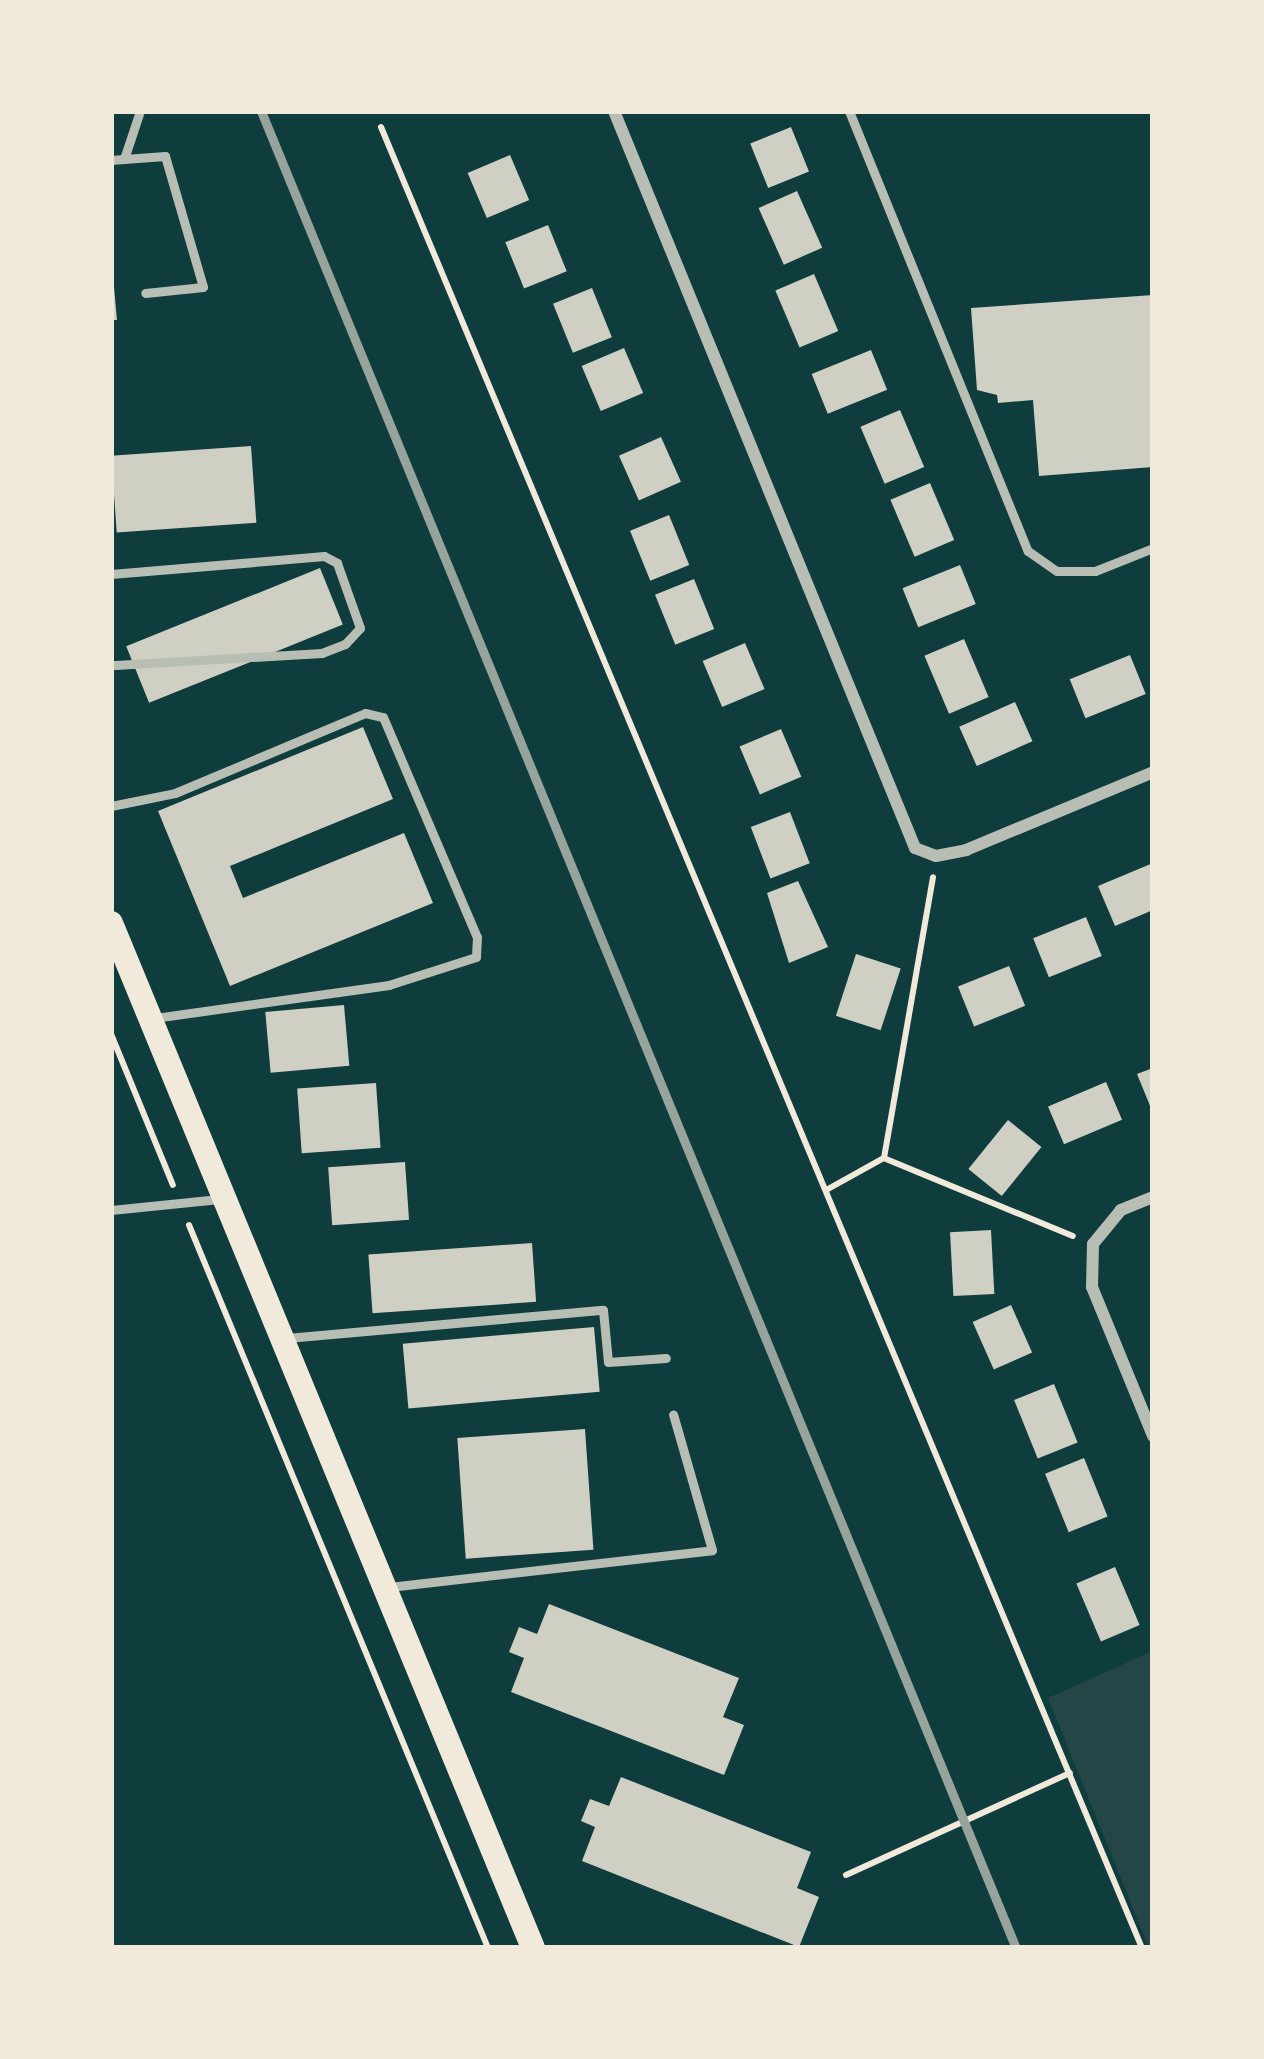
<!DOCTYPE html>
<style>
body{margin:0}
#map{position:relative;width:1264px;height:2059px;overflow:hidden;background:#0f3d3e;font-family:Cabin,sans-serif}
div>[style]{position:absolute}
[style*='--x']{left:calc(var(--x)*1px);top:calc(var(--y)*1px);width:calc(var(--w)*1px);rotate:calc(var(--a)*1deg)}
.green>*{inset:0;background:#244646}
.building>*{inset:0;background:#cfcfc3;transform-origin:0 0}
.path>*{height:6px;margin:-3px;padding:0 3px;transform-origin:3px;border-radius:3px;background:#f1e9da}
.service>*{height:9px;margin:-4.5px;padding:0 4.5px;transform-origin:4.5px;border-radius:4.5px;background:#b8beb3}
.minor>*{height:12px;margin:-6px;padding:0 6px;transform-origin:6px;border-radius:6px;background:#b8beb3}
.secondary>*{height:24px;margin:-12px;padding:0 12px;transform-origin:12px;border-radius:12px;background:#f1e9da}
.rail>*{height:9px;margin:-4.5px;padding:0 4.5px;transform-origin:4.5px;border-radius:4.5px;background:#97a49c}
span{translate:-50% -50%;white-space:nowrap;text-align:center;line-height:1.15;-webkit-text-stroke:9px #f1e9da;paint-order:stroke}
.frame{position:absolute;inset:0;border:114px solid #f1e9da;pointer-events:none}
</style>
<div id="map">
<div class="green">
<i style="clip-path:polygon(1153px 1651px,1153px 1948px,1149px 1948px,1048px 1698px)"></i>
</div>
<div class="building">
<i style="left:791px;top:127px;width:48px;height:44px;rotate:68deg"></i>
<i style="left:510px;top:155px;width:49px;height:46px;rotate:67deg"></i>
<i style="left:797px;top:191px;width:62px;height:42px;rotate:66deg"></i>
<i style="left:548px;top:225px;width:50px;height:46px;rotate:68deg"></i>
<i style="left:814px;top:274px;width:62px;height:42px;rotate:67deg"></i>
<i style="clip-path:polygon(111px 287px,114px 287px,117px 320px,111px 320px)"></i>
<i style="left:592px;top:288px;width:53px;height:42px;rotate:68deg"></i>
<i style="clip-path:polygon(1153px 295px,1153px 467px,1039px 476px,1033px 400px,998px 403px,997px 395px,977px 390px,971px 308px)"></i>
<i style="left:624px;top:348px;width:49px;height:46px;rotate:67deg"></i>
<i style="left:871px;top:350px;width:43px;height:64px;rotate:68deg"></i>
<i style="left:900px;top:410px;width:62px;height:43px;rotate:67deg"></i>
<i style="left:661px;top:437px;width:49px;height:46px;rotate:66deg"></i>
<i style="left:251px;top:446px;width:77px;height:140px;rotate:86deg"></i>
<i style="left:930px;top:483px;width:62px;height:43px;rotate:67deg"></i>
<i style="left:669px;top:515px;width:54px;height:42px;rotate:68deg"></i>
<i style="left:960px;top:565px;width:42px;height:62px;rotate:68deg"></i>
<i style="left:320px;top:568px;width:61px;height:209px;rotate:68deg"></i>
<i style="left:694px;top:579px;width:54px;height:42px;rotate:68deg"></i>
<i style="left:964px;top:639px;width:63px;height:43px;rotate:67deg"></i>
<i style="left:745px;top:643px;width:50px;height:46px;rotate:67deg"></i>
<i style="left:1130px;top:655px;width:42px;height:65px;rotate:68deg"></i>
<i style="left:1015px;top:702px;width:43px;height:61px;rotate:66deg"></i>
<i style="clip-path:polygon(363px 727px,393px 799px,230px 866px,243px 898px,404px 833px,433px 903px,230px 986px,158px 811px)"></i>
<i style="left:781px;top:729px;width:52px;height:45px;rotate:67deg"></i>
<i style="left:790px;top:812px;width:55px;height:42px;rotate:69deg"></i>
<i style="clip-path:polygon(1153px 863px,1153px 910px,1115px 926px,1098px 886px)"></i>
<i style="clip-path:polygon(798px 881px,828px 947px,789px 963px,767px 893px)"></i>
<i style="left:1086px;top:917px;width:42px;height:57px;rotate:68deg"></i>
<i style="left:856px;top:954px;width:47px;height:65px;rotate:18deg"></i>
<i style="left:1009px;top:966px;width:43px;height:55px;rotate:68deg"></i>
<i style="left:344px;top:1005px;width:61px;height:79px;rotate:85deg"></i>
<i style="clip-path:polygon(1153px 1068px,1153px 1113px,1137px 1074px)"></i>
<i style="left:1106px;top:1082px;width:41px;height:63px;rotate:67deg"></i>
<i style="left:376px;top:1083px;width:65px;height:79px;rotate:86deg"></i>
<i style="left:1008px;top:1120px;width:43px;height:63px;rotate:39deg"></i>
<i style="left:405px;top:1162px;width:58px;height:77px;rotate:86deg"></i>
<i style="left:991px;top:1230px;width:64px;height:41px;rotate:87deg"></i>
<i style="left:532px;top:1243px;width:59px;height:164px;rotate:86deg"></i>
<i style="left:1011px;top:1305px;width:52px;height:42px;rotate:66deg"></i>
<i style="left:594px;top:1327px;width:65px;height:192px;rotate:85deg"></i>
<i style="left:1054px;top:1384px;width:63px;height:43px;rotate:68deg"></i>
<i style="left:585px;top:1429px;width:121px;height:128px;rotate:86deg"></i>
<i style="left:1084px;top:1458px;width:63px;height:42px;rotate:68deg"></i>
<i style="left:1115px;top:1567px;width:63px;height:42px;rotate:67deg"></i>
<i style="clip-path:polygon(549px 1604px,739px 1678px,723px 1717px,744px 1725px,724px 1775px,511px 1692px,524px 1658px,509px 1652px,519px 1627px,537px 1634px)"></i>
<i style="clip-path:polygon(621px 1777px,811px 1852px,797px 1888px,819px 1897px,799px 1947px,582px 1861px,595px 1827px,581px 1821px,590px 1799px,609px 1806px)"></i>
</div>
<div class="path">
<i style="--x:381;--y:127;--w:1974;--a:67.32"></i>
<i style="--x:111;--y:1034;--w:163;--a:67.7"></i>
<i style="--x:886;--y:1159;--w:202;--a:22.4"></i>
<i style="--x:828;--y:1189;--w:64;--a:-29"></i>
<i style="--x:884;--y:1158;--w:285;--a:-80.1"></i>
<i style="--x:189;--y:1225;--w:782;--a:67.53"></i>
<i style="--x:846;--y:1875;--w:246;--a:-24.5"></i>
</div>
<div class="service">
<i style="--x:849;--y:111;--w:475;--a:67.9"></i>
<i style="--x:1028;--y:551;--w:35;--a:35"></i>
<i style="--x:1057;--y:571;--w:38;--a:0"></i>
<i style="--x:1095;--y:571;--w:62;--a:-21.6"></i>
<i style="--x:124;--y:159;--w:41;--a:-4.2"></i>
<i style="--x:165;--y:156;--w:136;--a:73.8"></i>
<i style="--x:203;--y:287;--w:58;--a:174.1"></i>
<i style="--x:111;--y:160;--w:13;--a:-4"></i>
<i style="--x:124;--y:159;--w:51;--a:-71.6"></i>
<i style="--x:111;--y:574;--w:214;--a:-4.8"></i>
<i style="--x:324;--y:556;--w:15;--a:28"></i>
<i style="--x:337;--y:563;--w:69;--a:70.5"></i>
<i style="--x:360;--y:628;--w:22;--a:133"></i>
<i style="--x:345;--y:644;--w:25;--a:159"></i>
<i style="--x:322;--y:653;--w:211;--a:176.7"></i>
<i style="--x:111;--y:806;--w:65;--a:-11.5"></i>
<i style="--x:175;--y:793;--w:206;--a:-22.8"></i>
<i style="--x:365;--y:713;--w:18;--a:13"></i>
<i style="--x:383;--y:717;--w:239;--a:66.9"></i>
<i style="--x:477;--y:937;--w:20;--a:93"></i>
<i style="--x:476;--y:957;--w:91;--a:162.2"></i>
<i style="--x:389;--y:985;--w:236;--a:172"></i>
<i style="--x:111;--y:1210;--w:109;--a:-5.8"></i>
<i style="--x:287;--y:1338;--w:317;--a:-5.1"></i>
<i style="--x:603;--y:1310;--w:52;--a:84.5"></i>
<i style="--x:608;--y:1362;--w:58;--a:-3.9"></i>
<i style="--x:389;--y:1587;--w:325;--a:-6.5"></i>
<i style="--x:712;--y:1550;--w:141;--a:-106"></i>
</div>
<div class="minor">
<i style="--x:614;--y:111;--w:796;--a:67.78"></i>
<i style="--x:915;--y:848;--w:22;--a:21"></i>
<i style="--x:936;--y:856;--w:31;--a:-11"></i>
<i style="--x:966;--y:850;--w:203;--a:-22.6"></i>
<i style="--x:1153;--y:1197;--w:35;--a:158"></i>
<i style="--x:1121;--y:1210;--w:44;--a:129.5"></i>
<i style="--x:1093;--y:1244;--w:43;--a:91.3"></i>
<i style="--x:1092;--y:1287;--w:161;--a:67.7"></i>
</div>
<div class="secondary">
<i style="--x:111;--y:923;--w:1108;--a:67.62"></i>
</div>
<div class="rail">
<i style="--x:261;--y:111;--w:1986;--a:67.66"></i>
</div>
<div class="frame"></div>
</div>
